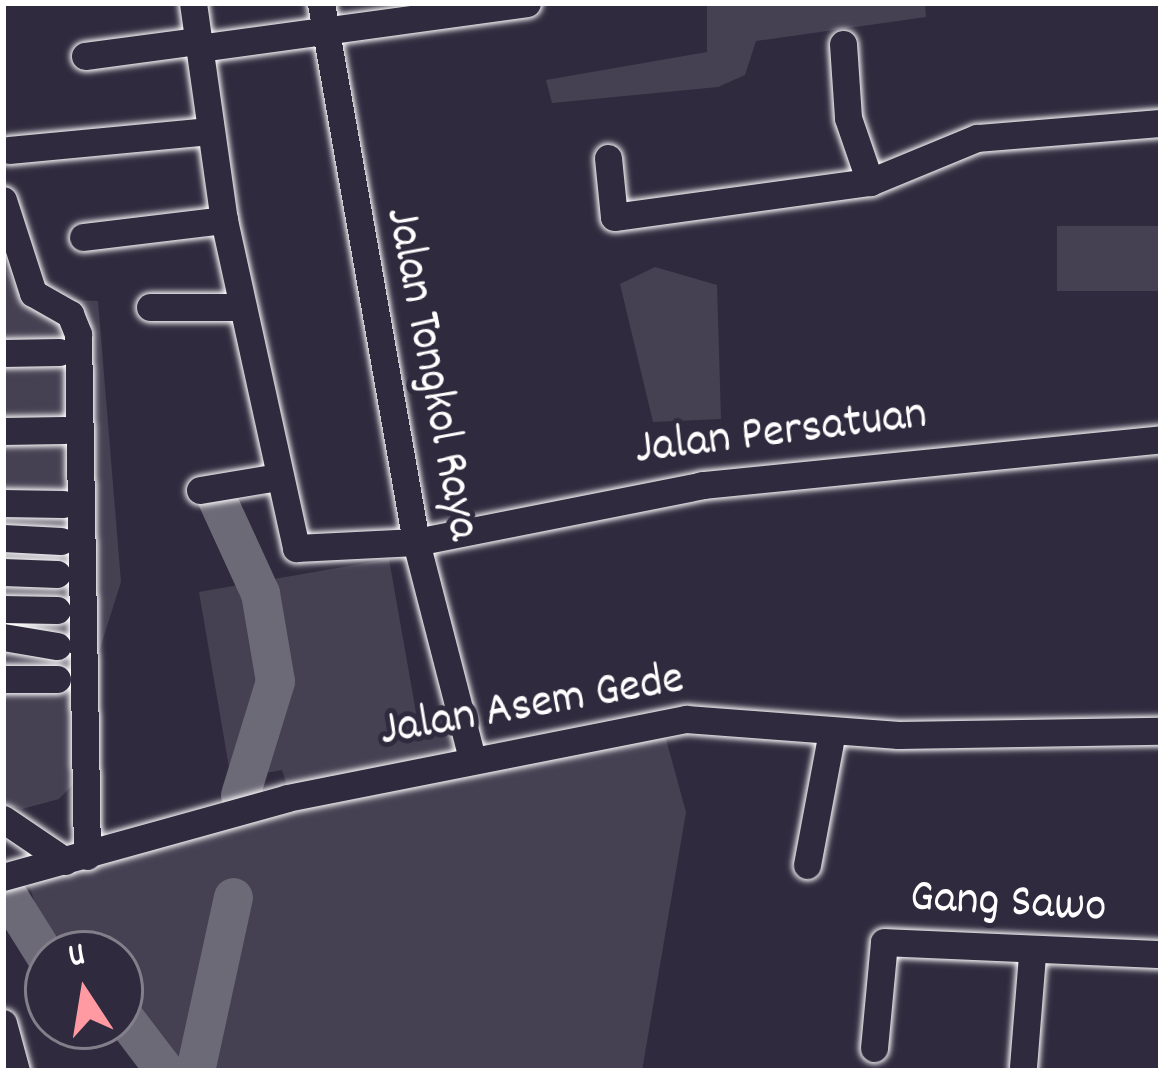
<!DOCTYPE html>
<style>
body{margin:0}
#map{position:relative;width:1164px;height:1074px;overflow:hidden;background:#2f2a3d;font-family:Dekko,sans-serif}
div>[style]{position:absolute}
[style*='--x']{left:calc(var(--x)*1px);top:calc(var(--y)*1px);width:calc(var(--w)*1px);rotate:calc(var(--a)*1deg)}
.green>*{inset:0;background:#464152;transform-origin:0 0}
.river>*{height:39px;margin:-19.5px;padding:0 19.5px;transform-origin:19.5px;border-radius:19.5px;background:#6d6a77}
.roads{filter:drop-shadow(0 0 3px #fff) drop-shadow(0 0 3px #fff)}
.minor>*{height:27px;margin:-13.5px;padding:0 13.5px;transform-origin:13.5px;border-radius:13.5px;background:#2f2a3d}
span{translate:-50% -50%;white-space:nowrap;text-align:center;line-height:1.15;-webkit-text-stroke:10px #2f2a3d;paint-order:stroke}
.street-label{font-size:48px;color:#fff}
.frame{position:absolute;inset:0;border:6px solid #fff;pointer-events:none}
.north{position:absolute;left:24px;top:930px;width:120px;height:120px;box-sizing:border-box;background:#2f2a3d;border:3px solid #827f8b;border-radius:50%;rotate:348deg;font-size:33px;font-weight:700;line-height:48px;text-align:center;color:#fff}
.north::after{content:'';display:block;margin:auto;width:42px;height:54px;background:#ff9aa2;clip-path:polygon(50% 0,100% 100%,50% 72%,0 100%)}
</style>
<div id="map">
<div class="green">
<i style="clip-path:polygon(707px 3px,925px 3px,926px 17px,756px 41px,745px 75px,718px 87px,552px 103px,546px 80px,707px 52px)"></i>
<i style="left:1161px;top:226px;width:65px;height:104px;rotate:90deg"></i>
<i style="clip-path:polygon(3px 262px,21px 298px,98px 301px,121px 582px,88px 686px,78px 779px,59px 799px,22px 809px,3px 804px)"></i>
<i style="clip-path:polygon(655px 267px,717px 285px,721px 419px,653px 422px,620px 284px)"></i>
<i style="clip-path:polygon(389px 559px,417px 718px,464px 709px,468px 755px,290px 794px,282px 770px,231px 779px,199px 592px)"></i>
<i style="clip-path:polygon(661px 721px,686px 812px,642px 1071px,166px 1071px,120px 1008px,120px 954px,52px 954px,26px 876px)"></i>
</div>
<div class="river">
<i style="--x:216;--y:497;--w:106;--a:65.4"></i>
<i style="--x:260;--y:593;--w:89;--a:80.3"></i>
<i style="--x:275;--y:681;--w:119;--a:107.1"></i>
<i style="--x:3;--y:888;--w:85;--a:58"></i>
<i style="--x:120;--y:1012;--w:74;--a:52.7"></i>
<i style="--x:195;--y:1071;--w:178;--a:-77.7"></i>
</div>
<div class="roads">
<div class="minor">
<i style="--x:193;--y:3;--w:219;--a:81.9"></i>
<i style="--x:224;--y:220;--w:336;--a:77.6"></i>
<i style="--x:296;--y:548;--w:120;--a:-2.9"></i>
<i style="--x:416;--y:542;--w:293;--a:-11.2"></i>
<i style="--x:703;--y:485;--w:460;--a:-5.7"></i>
<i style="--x:321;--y:3;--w:547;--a:80"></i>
<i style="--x:416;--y:542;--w:224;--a:75.5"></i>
<i style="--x:843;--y:44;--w:74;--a:86.1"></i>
<i style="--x:848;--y:118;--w:68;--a:71"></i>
<i style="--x:199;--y:48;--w:331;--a:-7.8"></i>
<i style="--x:85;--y:56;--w:114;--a:-7.6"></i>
<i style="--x:9;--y:150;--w:201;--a:-5.4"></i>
<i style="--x:608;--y:158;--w:59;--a:84.2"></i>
<i style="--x:614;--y:217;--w:258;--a:-7.8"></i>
<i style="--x:870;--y:182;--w:116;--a:-22.4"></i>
<i style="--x:977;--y:138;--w:185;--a:-4.7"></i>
<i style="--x:3;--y:200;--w:98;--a:72.1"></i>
<i style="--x:33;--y:293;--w:43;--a:29.6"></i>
<i style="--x:70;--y:314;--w:22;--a:68"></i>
<i style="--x:78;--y:334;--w:522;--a:89.01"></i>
<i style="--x:83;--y:237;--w:142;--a:-6.9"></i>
<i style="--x:150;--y:307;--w:92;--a:0"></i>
<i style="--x:3;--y:353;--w:56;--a:-1"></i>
<i style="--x:3;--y:431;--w:61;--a:-0.9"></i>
<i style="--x:200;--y:490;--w:79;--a:-9.5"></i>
<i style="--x:3;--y:503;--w:60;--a:1"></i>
<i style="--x:3;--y:538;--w:58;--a:3"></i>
<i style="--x:3;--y:572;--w:54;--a:2.1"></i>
<i style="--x:3;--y:609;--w:54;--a:1.1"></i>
<i style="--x:3;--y:637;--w:55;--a:9.5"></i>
<i style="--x:3;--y:679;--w:54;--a:0"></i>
<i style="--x:3;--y:819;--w:75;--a:34.1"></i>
<i style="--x:807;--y:865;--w:135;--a:-79.4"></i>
<i style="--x:3;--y:877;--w:295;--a:-15.5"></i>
<i style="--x:287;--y:798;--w:407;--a:-11.2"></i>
<i style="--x:686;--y:719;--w:213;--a:4.3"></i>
<i style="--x:898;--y:735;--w:263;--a:-0.9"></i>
<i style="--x:3;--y:1023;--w:50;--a:74.8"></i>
<i style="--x:874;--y:1048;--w:106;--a:-84.6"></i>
<i style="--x:884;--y:942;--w:277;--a:2.5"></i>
<i style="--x:1023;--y:1067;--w:111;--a:-85.4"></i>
</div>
</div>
<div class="street-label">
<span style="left:430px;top:374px;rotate:79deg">Jalan Tongkol Raya</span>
<span style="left:781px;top:434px;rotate:-7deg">Jalan Persatuan</span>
<span style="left:532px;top:707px;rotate:-10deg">Jalan Asem Gede</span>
<span style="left:1008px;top:904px;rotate:3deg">Gang Sawo</span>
</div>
<div class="frame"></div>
<div class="north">U</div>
</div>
